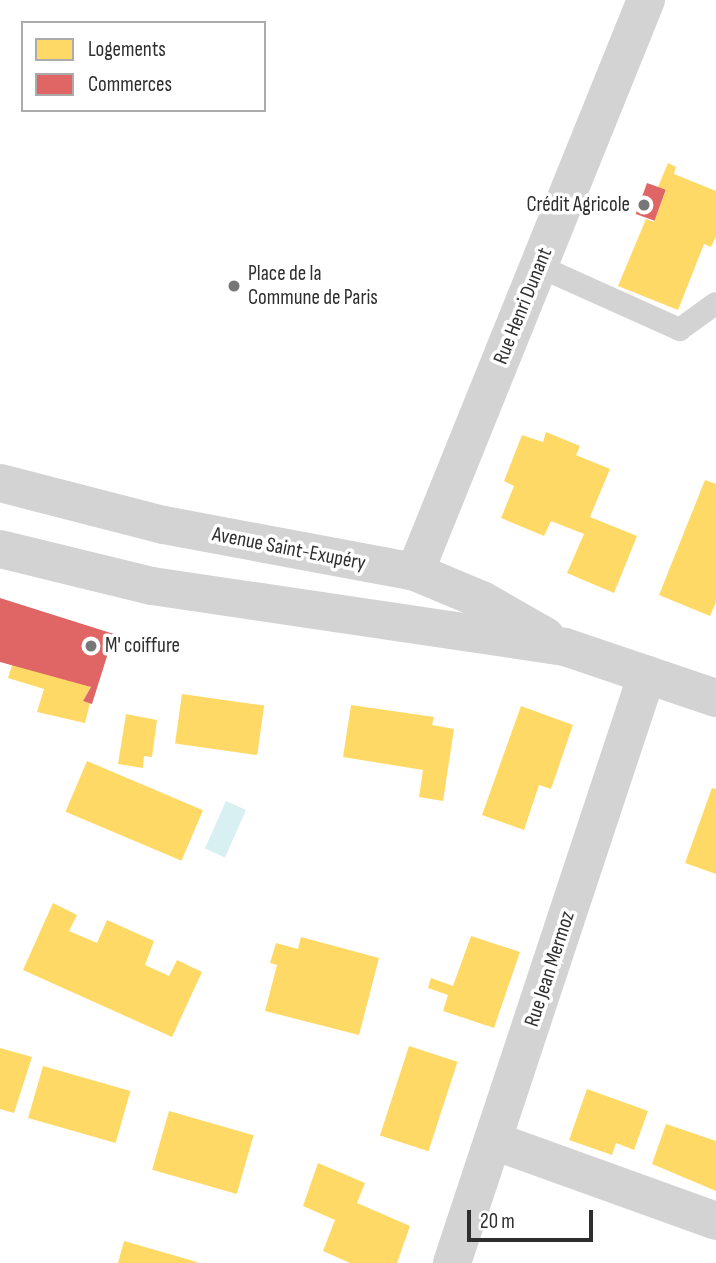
<!DOCTYPE html>
<meta charset="utf-8">
<style>
body{margin:0}
#map{position:relative;width:716px;height:1263px;overflow:hidden;background:#fff;font-family:"Sofia Sans Condensed",sans-serif}
div>[style]{position:absolute}
[style*='--x']{left:calc(var(--x)*1px);top:calc(var(--y)*1px);width:calc(var(--w)*1px);rotate:calc(var(--a)*1deg)}
.water>*{inset:0;background:#d8f0f1;transform-origin:0 0}
.homes>*{inset:0;background:#ffd966;transform-origin:0 0}
.shops>*{inset:0;background:#e06666;transform-origin:0 0}
.lane>*{height:23px;margin:-11.5px;padding:0 11.5px;transform-origin:11.5px;border-radius:11.5px;background:#d3d3d3}
.street>*{height:38px;margin:-19px;padding:0 19px;transform-origin:19px;border-radius:19px;background:#d3d3d3}
.dots>*{width:19px;height:19px;translate:-50% -50%;box-sizing:border-box;border:4px solid #fff;border-radius:50%}
span{translate:-50% -50%;white-space:nowrap;text-align:center;line-height:1.15;-webkit-text-stroke:7px #fff;paint-order:stroke}
.poi-label{font-size:21px;color:#2e2e2e}
.right{translate:-100% -50%;text-align:right}
.left{translate:0 -50%;text-align:left}
.street-label{font-size:21px;color:#2e2e2e}
.legend{position:absolute;left:21px;top:21px;width:245px;height:91px;box-sizing:border-box;background:#fff;border:2px solid #ababab;margin:0;padding:9px 12px;list-style:none;font-size:21px;color:#2e2e2e}
.legend li{display:flex;align-items:center;gap:14px;height:35px}
.legend b{width:35px;border:2px solid #ababab}
.scale{position:absolute;left:467px;top:1210px;width:126px;height:32px;box-sizing:border-box;border:4px solid #2e2e2e;border-top:0;padding-left:9px;font-size:21px;line-height:24px;white-space:nowrap;color:#2e2e2e;-webkit-text-stroke:5px #fff;paint-order:stroke}
</style>
<div id="map">
<div class="water">
<i style="left:226px;top:801px;width:22px;height:52px;rotate:24deg"></i>
</div>
<div class="homes">
<i style="clip-path:polygon(668px 163px,676px 167px,674px 174px,716px 191px,716px 236px,711px 247px,704px 244px,678px 310px,618px 286px,646px 219px,654px 222px,666px 190px,658px 187px)"></i>
<i style="clip-path:polygon(546px 432px,580px 446px,576px 455px,610px 469px,590px 517px,637px 536px,614px 593px,567px 573px,584px 534px,551px 521px,544px 536px,501px 518px,514px 486px,504px 481px,522px 435px,543px 442px)"></i>
<i style="clip-path:polygon(705px 480px,716px 484px,716px 602px,710px 616px,659px 595px)"></i>
<i style="clip-path:polygon(13px 662px,91px 687px,83px 701px,90px 703px,85px 723px,37px 712px,44px 689px,8px 678px)"></i>
<i style="left:182px;top:694px;width:83px;height:50px;rotate:8deg"></i>
<i style="clip-path:polygon(351px 705px,434px 717px,432px 725px,454px 729px,443px 801px,419px 797px,423px 770px,343px 757px)"></i>
<i style="clip-path:polygon(521px 706px,573px 725px,551px 789px,539px 785px,524px 830px,482px 815px)"></i>
<i style="clip-path:polygon(126px 714px,157px 720px,152px 757px,144px 756px,143px 768px,118px 764px)"></i>
<i style="left:87px;top:761px;width:126px;height:55px;rotate:23deg"></i>
<i style="clip-path:polygon(712px 788px,716px 789px,716px 874px,685px 863px)"></i>
<i style="clip-path:polygon(53px 903px,77px 915px,69px 931px,97px 943px,107px 920px,154px 941px,145px 965px,169px 976px,177px 960px,202px 972px,172px 1037px,23px 970px)"></i>
<i style="clip-path:polygon(471px 936px,520px 952px,494px 1028px,443px 1011px,448px 995px,428px 988px,431px 978px,453px 986px)"></i>
<i style="clip-path:polygon(301px 937px,379px 958px,359px 1035px,265px 1011px,277px 965px,270px 963px,276px 943px,298px 949px)"></i>
<i style="left:409px;top:1046px;width:51px;height:94px;rotate:18deg"></i>
<i style="clip-path:polygon(0 1048px,32px 1057px,14px 1113px,0 1109px)"></i>
<i style="left:43px;top:1066px;width:91px;height:54px;rotate:16deg"></i>
<i style="clip-path:polygon(587px 1089px,648px 1111px,634px 1150px,616px 1143px,612px 1155px,569px 1140px)"></i>
<i style="left:169px;top:1111px;width:88px;height:61px;rotate:16deg"></i>
<i style="clip-path:polygon(666px 1124px,716px 1141px,716px 1191px,652px 1164px)"></i>
<i style="clip-path:polygon(318px 1163px,365px 1183px,357px 1203px,410px 1226px,397px 1263px,350px 1263px,323px 1251px,335px 1220px,303px 1206px)"></i>
<i style="clip-path:polygon(124px 1241px,197px 1262px,197px 1263px,118px 1263px)"></i>
</div>
<div class="shops">
<i style="left:647px;top:183px;width:20px;height:33px;rotate:20deg"></i>
<i style="clip-path:polygon(0 598px,114px 634px,92px 704px,83px 701px,91px 687px,0 662px)"></i>
</div>
<div class="lane">
<i style="--x:539;--y:266;--w:154;--a:24.2"></i>
<i style="--x:679;--y:329;--w:44;--a:-35.8"></i>
</div>
<div class="street">
<i style="--x:0;--y:483;--w:169;--a:14.4"></i>
<i style="--x:164;--y:525;--w:255;--a:10.6"></i>
<i style="--x:415;--y:572;--w:73;--a:22.7"></i>
<i style="--x:482;--y:600;--w:73;--a:29.7"></i>
<i style="--x:0;--y:549;--w:156;--a:13.7"></i>
<i style="--x:152;--y:586;--w:417;--a:8.4"></i>
<i style="--x:565;--y:647;--w:159;--a:18.7"></i>
<i style="--x:415;--y:572;--w:617;--a:-68.01"></i>
<i style="--x:494;--y:1141;--w:236;--a:19.8"></i>
<i style="--x:452;--y:1263;--w:620;--a:-71.68"></i>
</div>
<div class="dots">
<i style="left:644px;top:205px;background:#777"></i>
<i style="left:234px;top:286px;background:#777"></i>
<i style="left:91px;top:646px;background:#777"></i>
</div>
<div class="poi-label">
<span class="right" style="left:630px;top:205px">Crédit Agricole</span>
<span class="left" style="left:248px;top:286px">Place de la<br>Commune de Paris</span>
<span class="left" style="left:105px;top:646px">M' coiffure</span>
</div>
<div class="street-label">
<span style="left:523px;top:306px;rotate:-68deg">Rue Henri Dunant</span>
<span style="left:289px;top:549px;rotate:11deg">Avenue Saint-Exupéry</span>
<span style="left:550px;top:969px;rotate:-72deg">Rue Jean Mermoz</span>
</div>
<ul class="legend">
<li><b style="height:19px;background:#ffd966"></b>Logements</li>
<li><b style="height:19px;background:#e06666"></b>Commerces</li>
</ul>
<div class="scale">20 m</div>
</div>
